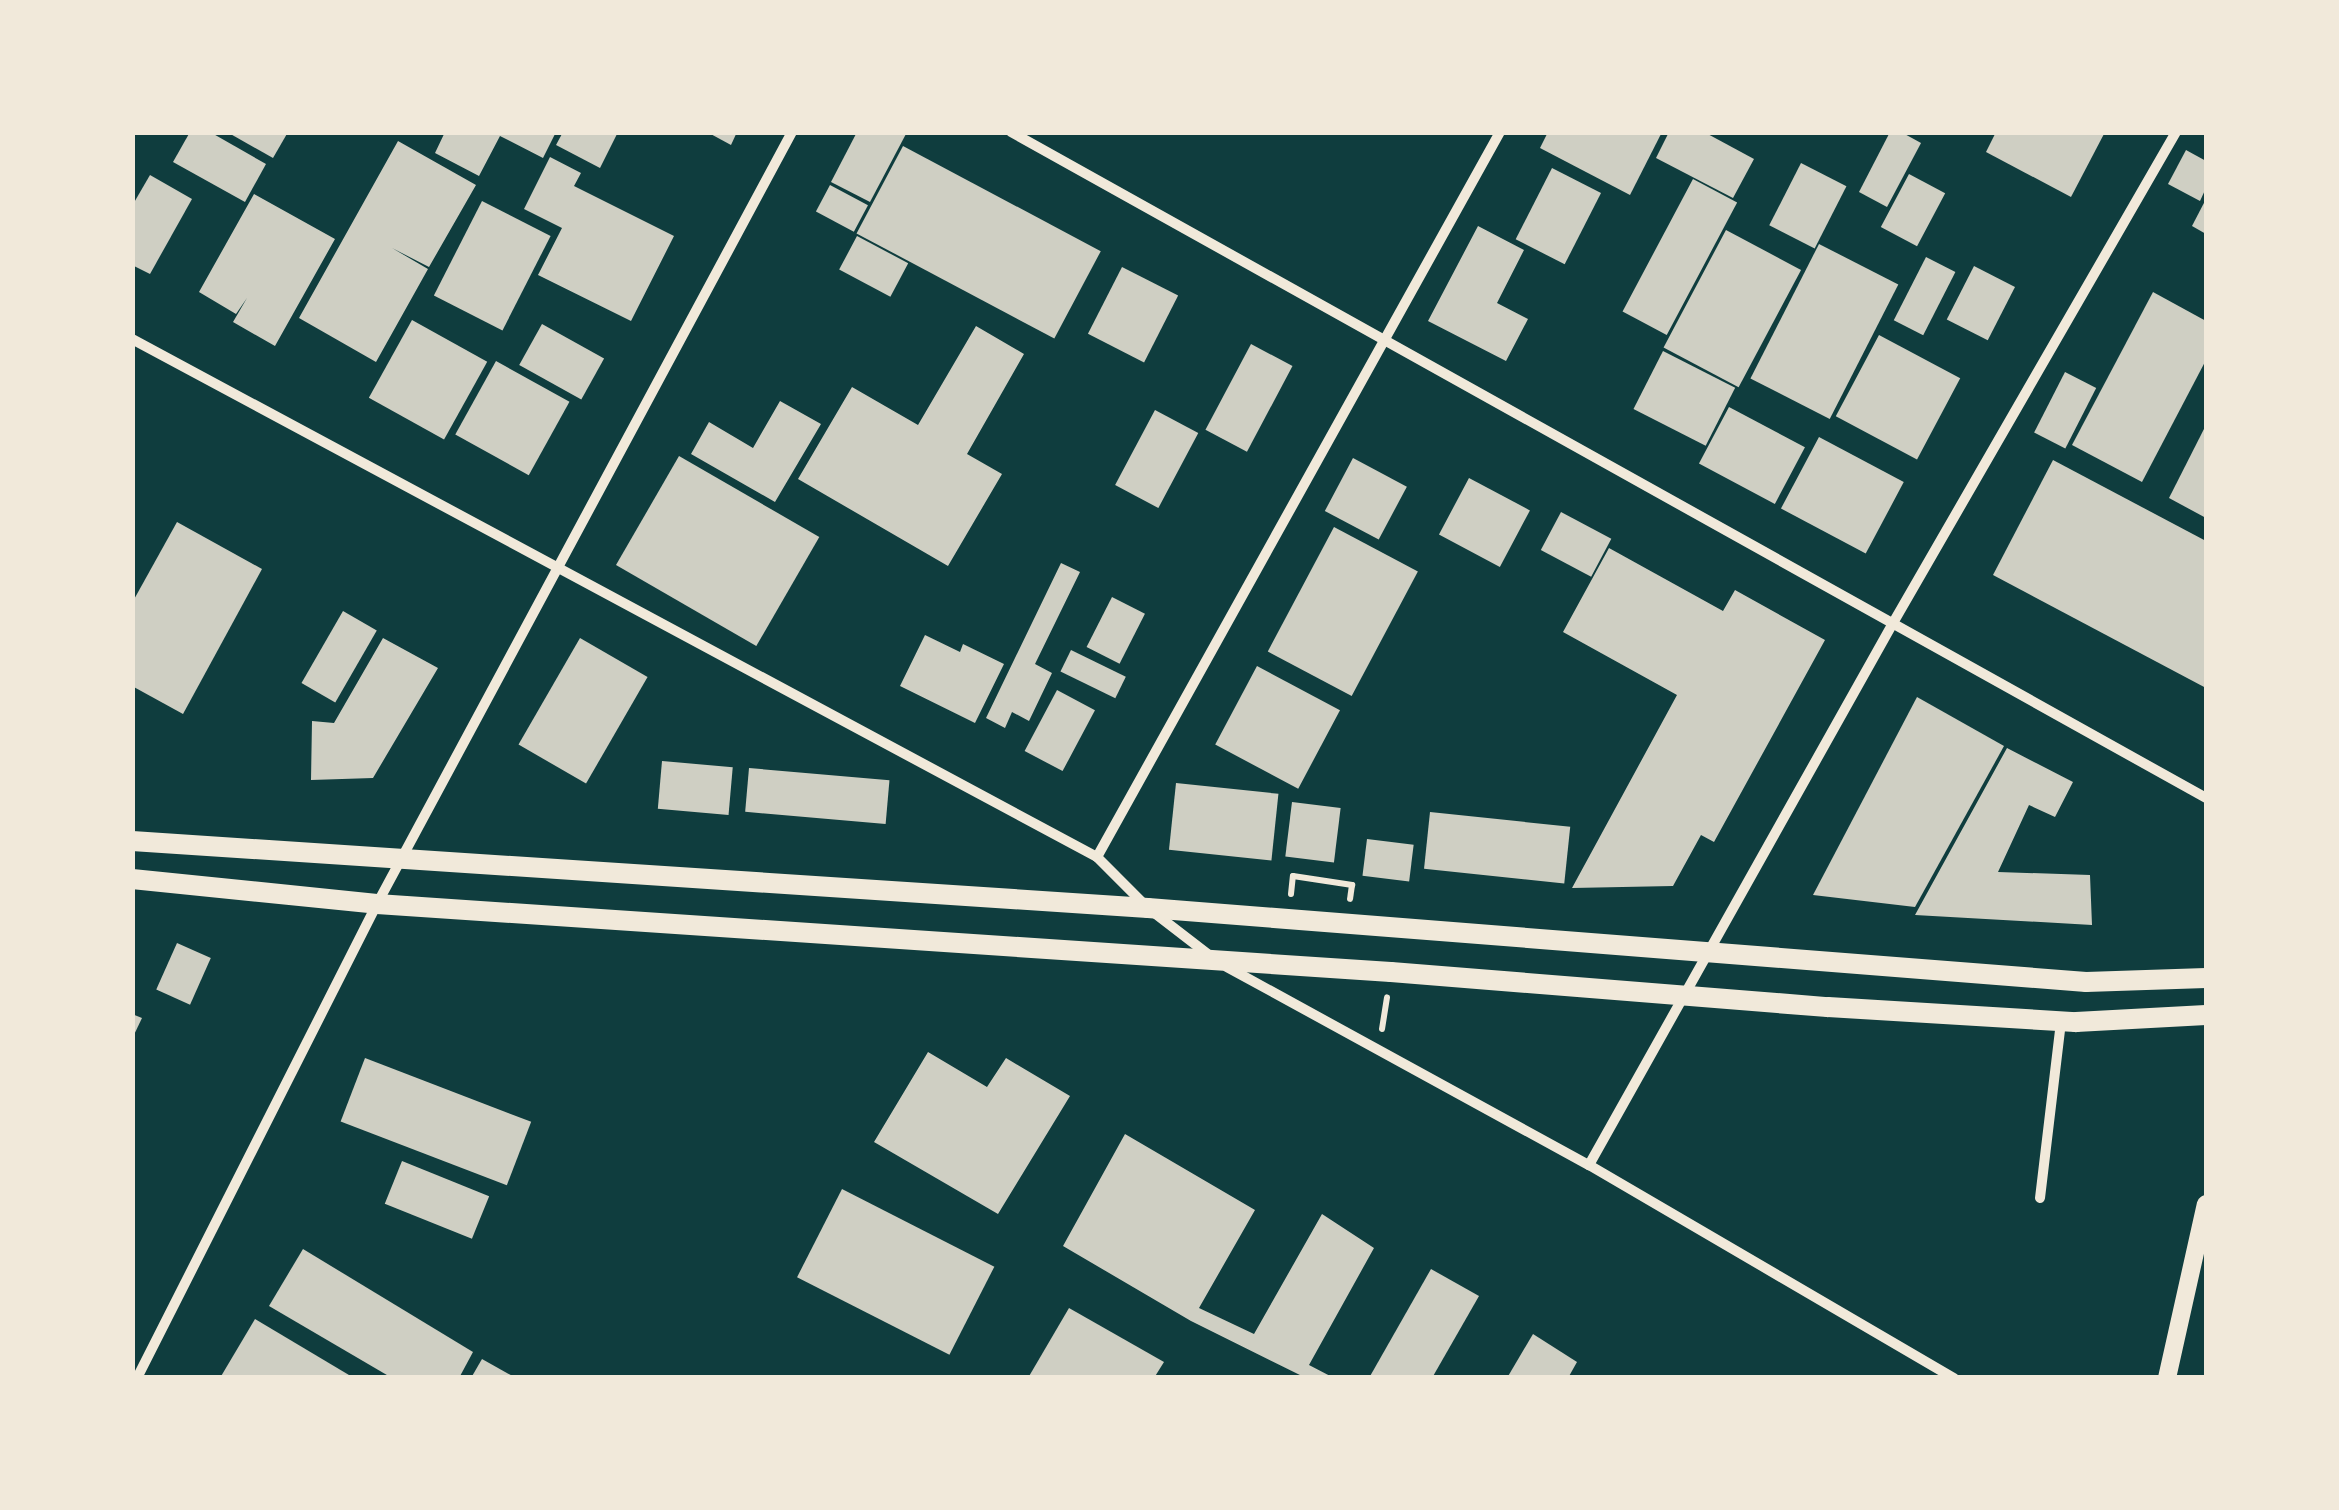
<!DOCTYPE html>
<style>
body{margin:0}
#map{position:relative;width:2339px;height:1510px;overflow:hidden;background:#0f3d3e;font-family:Rubik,sans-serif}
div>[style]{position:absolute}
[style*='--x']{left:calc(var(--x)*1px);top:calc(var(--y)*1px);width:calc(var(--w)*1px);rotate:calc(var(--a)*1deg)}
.building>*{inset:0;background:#cfcfc3;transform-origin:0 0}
.path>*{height:6px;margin:-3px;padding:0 3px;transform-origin:3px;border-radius:3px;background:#f1e9da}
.minor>*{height:10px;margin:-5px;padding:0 5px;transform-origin:5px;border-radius:5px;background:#f1e9da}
.tertiary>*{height:18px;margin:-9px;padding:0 9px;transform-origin:9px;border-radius:9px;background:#f1e9da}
.secondary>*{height:20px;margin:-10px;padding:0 10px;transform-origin:10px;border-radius:10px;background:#f1e9da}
span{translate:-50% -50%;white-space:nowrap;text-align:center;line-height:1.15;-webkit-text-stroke:10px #f1e9da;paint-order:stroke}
.frame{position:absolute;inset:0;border:135px solid #f1e9da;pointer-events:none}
</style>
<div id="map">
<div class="building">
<i style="clip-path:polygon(190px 132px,210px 132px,266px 164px,245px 202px,173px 162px)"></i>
<i style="clip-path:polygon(227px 132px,288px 132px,273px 158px)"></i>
<i style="clip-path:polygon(445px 132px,556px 132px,543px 158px,500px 136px,479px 176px,435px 153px)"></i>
<i style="clip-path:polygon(563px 132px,618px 132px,600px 168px,556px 145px)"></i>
<i style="clip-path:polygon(707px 132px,737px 132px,731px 145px)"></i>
<i style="clip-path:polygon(857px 132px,907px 132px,870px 202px,831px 182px)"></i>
<i style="clip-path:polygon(1548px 132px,1662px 132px,1630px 195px,1540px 148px)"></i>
<i style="clip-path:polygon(1669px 132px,1704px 132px,1754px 159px,1733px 198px,1656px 158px)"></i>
<i style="clip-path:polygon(1890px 132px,1901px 132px,1921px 143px,1887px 207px,1859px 192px)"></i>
<i style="clip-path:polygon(1996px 132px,2105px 132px,2071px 197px,1986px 152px)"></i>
<i style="clip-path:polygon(398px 141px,476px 185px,429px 267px,392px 248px,428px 269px,376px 362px,299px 318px)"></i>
<i style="left:903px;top:146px;width:224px;height:99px;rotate:28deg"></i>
<i style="clip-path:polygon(2186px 150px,2206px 161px,2206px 188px,2200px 201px,2168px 184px)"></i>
<i style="clip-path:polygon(550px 157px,581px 173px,574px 186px,674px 236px,631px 321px,538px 275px,562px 228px,524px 209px)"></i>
<i style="left:1801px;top:163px;width:51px;height:70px;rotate:27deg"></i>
<i style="left:1552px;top:168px;width:55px;height:80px;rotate:27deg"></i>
<i style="left:1909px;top:174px;width:41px;height:60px;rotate:28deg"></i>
<i style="clip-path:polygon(150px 175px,192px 199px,150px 274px,132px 265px,132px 206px)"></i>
<i style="left:1693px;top:179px;width:50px;height:150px;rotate:28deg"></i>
<i style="left:830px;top:185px;width:43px;height:30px;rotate:28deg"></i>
<i style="clip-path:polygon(254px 194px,335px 239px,275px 346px,233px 322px,247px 298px,236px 314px,199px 292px)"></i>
<i style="clip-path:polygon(2206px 199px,2206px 234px,2192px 226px)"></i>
<i style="left:482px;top:201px;width:77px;height:106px;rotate:27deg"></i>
<i style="clip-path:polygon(1478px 226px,1524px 250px,1497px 303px,1528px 319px,1506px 361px,1428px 321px)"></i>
<i style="left:1726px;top:230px;width:85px;height:133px;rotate:28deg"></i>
<i style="left:857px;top:236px;width:58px;height:38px;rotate:28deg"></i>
<i style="left:1819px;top:244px;width:89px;height:151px;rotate:27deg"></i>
<i style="left:1926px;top:257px;width:33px;height:71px;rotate:27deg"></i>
<i style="left:1974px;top:266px;width:46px;height:60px;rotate:27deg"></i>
<i style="left:1122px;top:267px;width:63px;height:75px;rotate:27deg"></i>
<i style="clip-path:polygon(2153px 292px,2206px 321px,2206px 360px,2142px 482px,2072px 445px)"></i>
<i style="left:412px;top:320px;width:86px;height:89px;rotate:29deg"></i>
<i style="left:542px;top:324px;width:71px;height:47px;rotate:29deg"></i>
<i style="clip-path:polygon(976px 326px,1024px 354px,967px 454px,1002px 474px,948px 566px,798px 479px,852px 387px,918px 425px)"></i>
<i style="left:1879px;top:335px;width:92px;height:92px;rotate:28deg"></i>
<i style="left:1251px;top:344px;width:47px;height:97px;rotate:28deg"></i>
<i style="left:1663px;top:351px;width:81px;height:65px;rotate:27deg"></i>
<i style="left:496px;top:361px;width:84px;height:84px;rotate:29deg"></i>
<i style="left:2065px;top:372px;width:35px;height:68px;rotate:27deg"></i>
<i style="clip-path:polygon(780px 401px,821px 424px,775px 502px,691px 454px,709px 422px,753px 448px)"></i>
<i style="left:1729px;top:407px;width:86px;height:64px;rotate:28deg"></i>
<i style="left:1155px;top:410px;width:49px;height:85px;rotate:28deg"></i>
<i style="clip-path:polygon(2206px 425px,2206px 518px,2169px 498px)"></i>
<i style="left:1819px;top:437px;width:96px;height:81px;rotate:28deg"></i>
<i style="left:679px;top:456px;width:162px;height:126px;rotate:30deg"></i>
<i style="left:1353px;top:458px;width:61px;height:60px;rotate:28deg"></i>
<i style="clip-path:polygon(2053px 460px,2206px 541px,2206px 688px,1993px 575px)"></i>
<i style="left:1469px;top:478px;width:69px;height:64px;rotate:28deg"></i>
<i style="left:1561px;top:512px;width:57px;height:43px;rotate:28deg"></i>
<i style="clip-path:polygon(177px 522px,262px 569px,183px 714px,132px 686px,132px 603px)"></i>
<i style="left:1334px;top:527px;width:95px;height:141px;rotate:28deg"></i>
<i style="clip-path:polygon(1609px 548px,1723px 611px,1735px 590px,1825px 640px,1714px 842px,1701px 835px,1673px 886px,1572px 888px,1677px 695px,1563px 632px)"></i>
<i style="clip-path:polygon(1061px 563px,1080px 572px,1035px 664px,1052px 673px,1029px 721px,1012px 712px,1005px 728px,986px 718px)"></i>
<i style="left:1112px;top:597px;width:37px;height:56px;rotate:27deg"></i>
<i style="left:343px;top:611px;width:39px;height:83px;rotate:30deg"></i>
<i style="clip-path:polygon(925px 635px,960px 652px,963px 644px,1004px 664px,975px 723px,900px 686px)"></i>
<i style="clip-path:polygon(383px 638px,438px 668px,373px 778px,311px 780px,312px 721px,334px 723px)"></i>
<i style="left:580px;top:638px;width:78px;height:123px;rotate:30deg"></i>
<i style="left:1071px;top:650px;width:61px;height:24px;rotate:26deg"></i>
<i style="left:1257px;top:666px;width:94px;height:89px;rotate:28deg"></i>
<i style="left:1057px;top:690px;width:43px;height:69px;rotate:28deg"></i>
<i style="clip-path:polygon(1917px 697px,2004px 746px,1915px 907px,1813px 895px)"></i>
<i style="clip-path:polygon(2007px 748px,2073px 782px,2055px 817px,2029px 805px,1998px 872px,2090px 875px,2092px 925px,1915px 915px)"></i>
<i style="left:662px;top:761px;width:71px;height:48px;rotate:5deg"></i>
<i style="left:749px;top:768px;width:141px;height:44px;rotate:5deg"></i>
<i style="left:1176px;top:783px;width:103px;height:67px;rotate:6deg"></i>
<i style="left:1292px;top:802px;width:49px;height:55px;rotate:7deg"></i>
<i style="left:1430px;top:812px;width:141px;height:57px;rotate:6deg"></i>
<i style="left:1367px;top:839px;width:47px;height:37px;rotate:7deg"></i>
<i style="left:177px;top:943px;width:37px;height:51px;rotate:24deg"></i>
<i style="clip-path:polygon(132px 1014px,142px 1018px,132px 1039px)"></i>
<i style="clip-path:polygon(928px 1052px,987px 1087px,1006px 1058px,1070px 1096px,998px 1214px,874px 1142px)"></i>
<i style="left:365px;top:1058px;width:178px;height:68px;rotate:21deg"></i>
<i style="clip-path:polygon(1125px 1134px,1255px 1210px,1199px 1308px,1254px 1334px,1322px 1214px,1374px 1248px,1309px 1365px,1334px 1378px,1306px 1378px,1191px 1321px,1063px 1246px)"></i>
<i style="left:402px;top:1161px;width:94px;height:46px;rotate:22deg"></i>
<i style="left:842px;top:1189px;width:171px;height:99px;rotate:27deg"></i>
<i style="clip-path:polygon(303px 1249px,473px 1352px,459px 1378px,392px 1378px,269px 1306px)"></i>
<i style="clip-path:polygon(1431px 1269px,1479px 1296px,1432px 1378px,1369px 1378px)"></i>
<i style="clip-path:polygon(1069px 1308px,1164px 1362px,1154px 1378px,1028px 1378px)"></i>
<i style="clip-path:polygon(255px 1319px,354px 1378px,220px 1378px)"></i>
<i style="clip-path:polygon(1533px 1334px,1577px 1362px,1568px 1378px,1507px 1378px)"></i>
<i style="clip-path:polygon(482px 1359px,516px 1378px,471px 1378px)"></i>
</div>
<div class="path">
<i style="--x:1291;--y:894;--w:18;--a:-84"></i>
<i style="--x:1293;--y:876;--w:60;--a:8.7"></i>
<i style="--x:1352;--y:885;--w:14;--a:98"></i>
<i style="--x:1382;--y:1029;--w:32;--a:-81"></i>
</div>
<div class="minor">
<i style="--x:1011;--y:132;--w:1368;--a:29.13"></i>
<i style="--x:132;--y:339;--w:1095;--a:28.23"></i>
<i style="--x:1097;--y:857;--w:72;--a:45"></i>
<i style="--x:1148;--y:908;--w:77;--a:37.6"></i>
<i style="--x:1097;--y:857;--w:829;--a:-60.93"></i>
<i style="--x:1227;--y:967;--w:413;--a:28.7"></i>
<i style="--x:1589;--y:1165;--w:423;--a:30.3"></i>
<i style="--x:1589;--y:1165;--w:621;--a:-60.71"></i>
<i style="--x:1893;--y:623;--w:567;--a:-60.04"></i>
<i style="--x:2040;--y:1198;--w:178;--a:-83.2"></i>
<i style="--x:137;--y:1378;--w:531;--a:-63.15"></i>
<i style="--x:377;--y:904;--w:876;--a:-61.74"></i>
</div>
<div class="tertiary">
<i style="--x:2167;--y:1378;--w:178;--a:-77.4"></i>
</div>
<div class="secondary">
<i style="--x:132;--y:841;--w:1018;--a:3.77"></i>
<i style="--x:1148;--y:908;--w:941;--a:4.51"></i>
<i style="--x:2086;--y:982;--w:120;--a:-1.9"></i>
<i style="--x:132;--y:879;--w:246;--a:5.8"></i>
<i style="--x:377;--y:904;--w:1016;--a:3.84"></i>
<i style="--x:1391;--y:972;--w:438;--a:4.6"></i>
<i style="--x:1828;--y:1007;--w:248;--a:3.5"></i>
<i style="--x:2076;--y:1022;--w:130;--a:-3.1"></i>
</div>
<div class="frame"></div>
</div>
